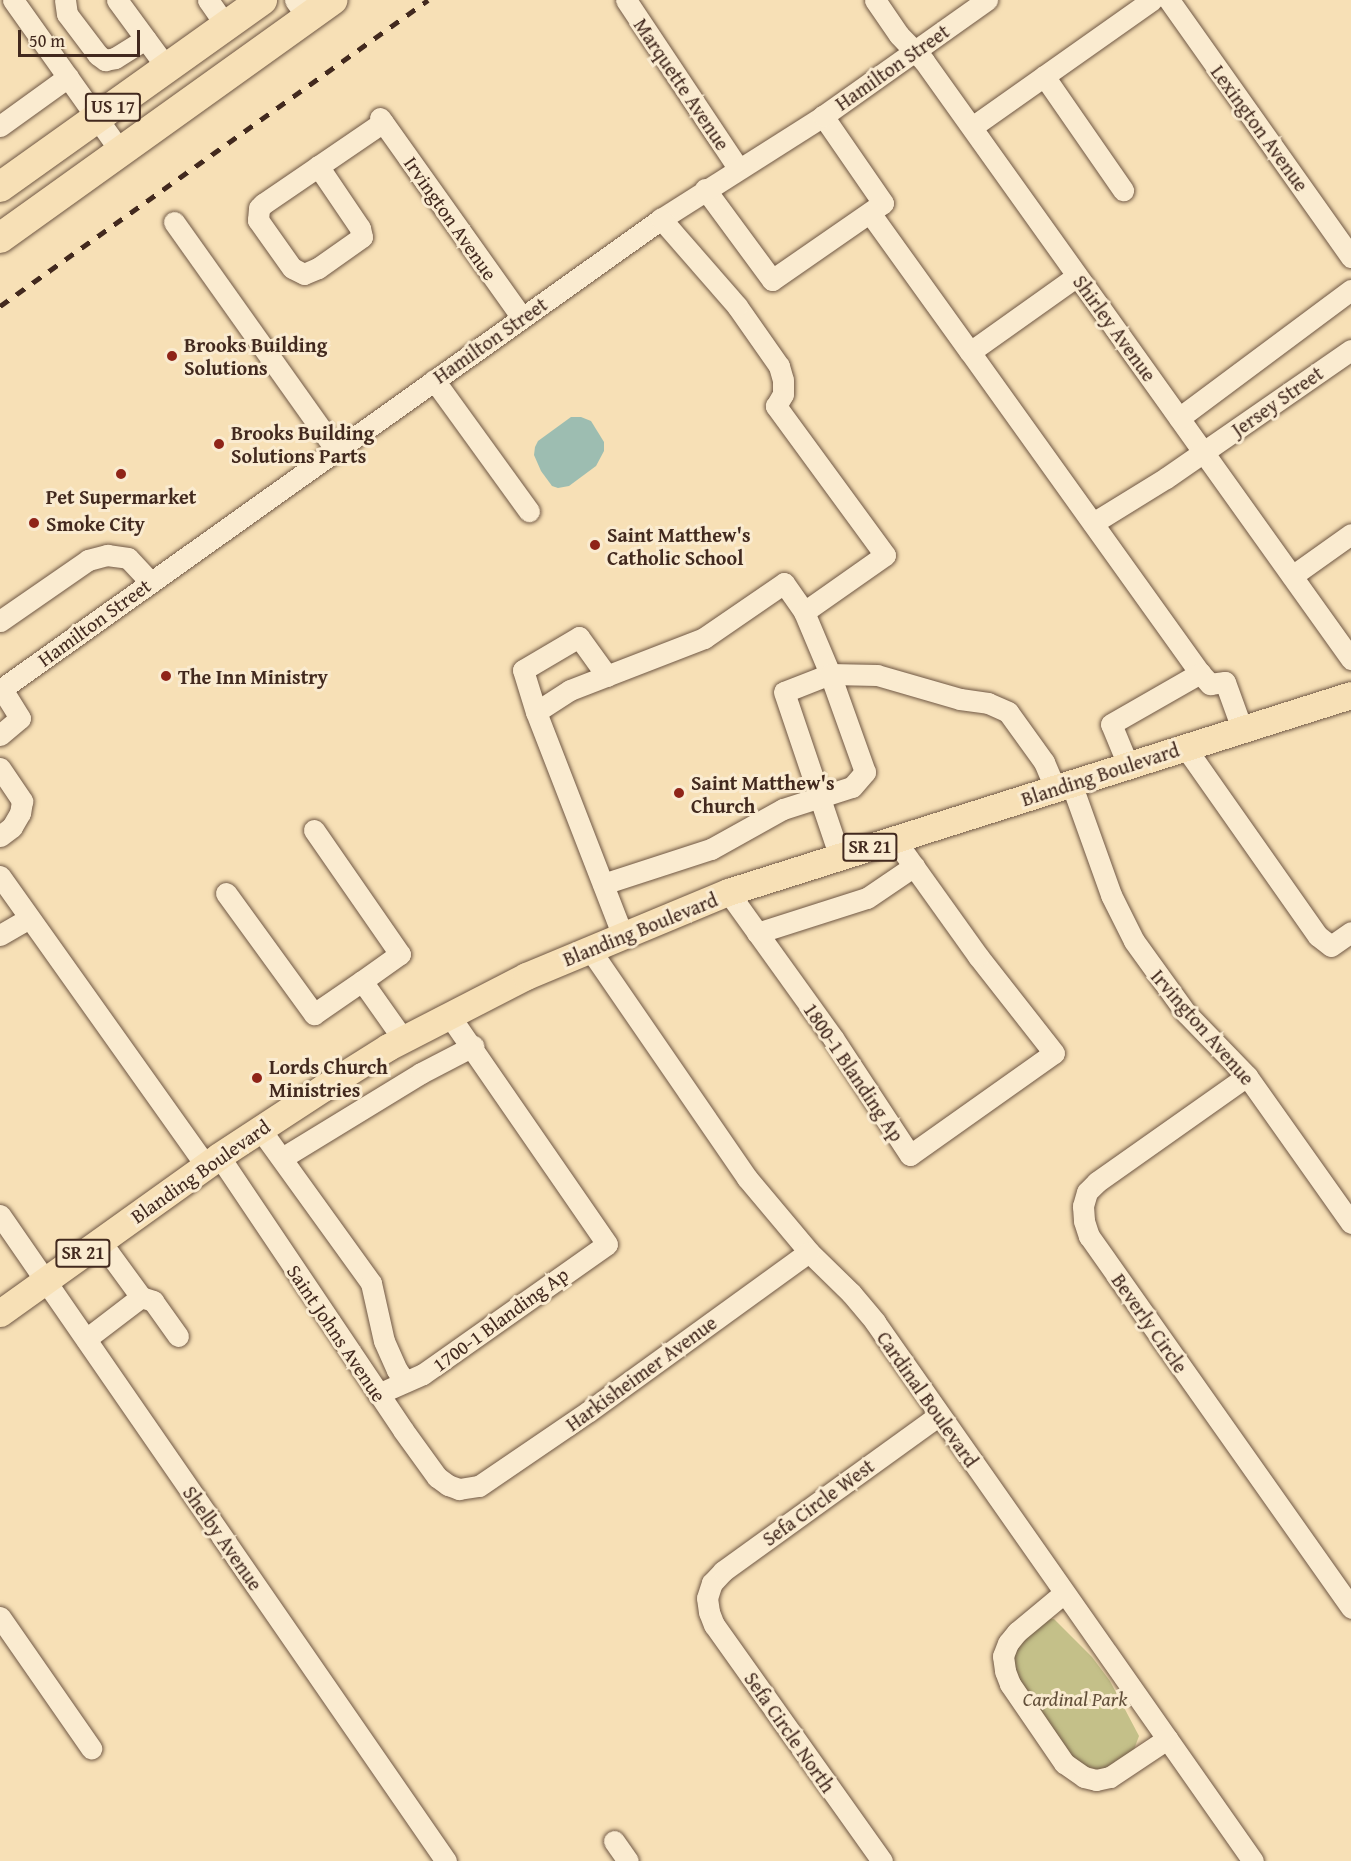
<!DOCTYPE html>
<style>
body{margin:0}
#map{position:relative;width:1351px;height:1861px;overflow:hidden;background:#f7e0b6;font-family:"Gentium Book Plus",serif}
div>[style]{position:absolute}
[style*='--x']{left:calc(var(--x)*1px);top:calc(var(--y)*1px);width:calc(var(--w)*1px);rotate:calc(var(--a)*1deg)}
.green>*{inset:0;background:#c4c089}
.water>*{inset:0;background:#9dbdb1}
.roads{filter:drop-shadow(0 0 2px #6f5744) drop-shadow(0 0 2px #6f5744)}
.minor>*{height:21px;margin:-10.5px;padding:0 10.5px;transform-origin:10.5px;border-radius:10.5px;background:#faebd0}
.major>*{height:27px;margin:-13.5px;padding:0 13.5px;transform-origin:13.5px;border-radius:13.5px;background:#f7e0b6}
.highway>*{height:30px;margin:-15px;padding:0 15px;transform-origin:15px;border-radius:15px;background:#f7e0b6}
.rail>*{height:4.5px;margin-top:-2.25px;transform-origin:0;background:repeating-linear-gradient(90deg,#42291e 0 10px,transparent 0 20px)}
.dots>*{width:16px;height:16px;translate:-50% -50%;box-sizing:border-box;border:3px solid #faebd0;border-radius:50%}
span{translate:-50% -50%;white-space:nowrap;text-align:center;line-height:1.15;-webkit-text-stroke:6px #faebd0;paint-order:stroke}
.shield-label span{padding:2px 4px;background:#faebd0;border:2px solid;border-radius:4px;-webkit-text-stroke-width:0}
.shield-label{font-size:18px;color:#42291e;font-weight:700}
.street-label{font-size:20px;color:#42291e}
.poi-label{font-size:20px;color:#42291e;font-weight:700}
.left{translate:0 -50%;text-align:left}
.park-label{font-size:20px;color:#624f39;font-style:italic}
.scale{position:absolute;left:18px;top:30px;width:122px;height:27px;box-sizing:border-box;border:3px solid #42291e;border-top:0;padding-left:8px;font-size:18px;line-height:21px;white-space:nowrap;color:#42291e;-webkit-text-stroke:4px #faebd0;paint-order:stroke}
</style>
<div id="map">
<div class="green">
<i style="clip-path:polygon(1045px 1618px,1054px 1619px,1092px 1657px,1110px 1681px,1139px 1736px,1133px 1752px,1107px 1772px,1076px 1764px,1014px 1675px,1011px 1660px,1014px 1646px)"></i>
</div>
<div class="water">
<i style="clip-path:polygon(571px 417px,581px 417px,591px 421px,604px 442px,604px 451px,596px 466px,569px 486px,558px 488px,552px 486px,541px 471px,534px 455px,535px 447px,538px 441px)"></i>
</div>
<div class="roads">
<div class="minor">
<i style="--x:13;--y:0;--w:186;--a:54.6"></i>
<i style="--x:65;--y:0;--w:14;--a:82"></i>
<i style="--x:67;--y:14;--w:51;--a:52.9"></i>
<i style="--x:98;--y:55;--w:9;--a:36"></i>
<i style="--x:105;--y:60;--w:10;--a:-11"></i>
<i style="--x:115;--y:58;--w:36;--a:-32"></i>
<i style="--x:117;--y:0;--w:84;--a:53.7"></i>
<i style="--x:208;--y:0;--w:32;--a:55"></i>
<i style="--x:295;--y:0;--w:22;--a:54"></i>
<i style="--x:626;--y:0;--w:202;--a:56.3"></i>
<i style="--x:875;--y:0;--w:42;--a:55.6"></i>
<i style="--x:899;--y:35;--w:36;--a:46"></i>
<i style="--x:924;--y:61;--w:735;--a:54.47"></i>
<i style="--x:1169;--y:0;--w:315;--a:54.7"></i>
<i style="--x:1044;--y:76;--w:139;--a:55.3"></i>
<i style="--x:380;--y:118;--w:245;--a:54.6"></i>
<i style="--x:0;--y:126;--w:84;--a:-35.8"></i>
<i style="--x:972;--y:127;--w:220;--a:-35.2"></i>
<i style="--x:318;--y:166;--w:75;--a:55.9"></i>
<i style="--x:360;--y:228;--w:9;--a:77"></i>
<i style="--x:362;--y:237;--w:54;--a:144.8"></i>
<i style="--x:318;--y:268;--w:15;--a:157"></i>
<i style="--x:304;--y:274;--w:13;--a:-153"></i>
<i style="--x:292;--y:268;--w:59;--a:-125.3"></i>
<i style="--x:258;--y:220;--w:12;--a:-85"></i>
<i style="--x:259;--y:208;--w:6;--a:-45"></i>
<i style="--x:263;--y:204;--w:145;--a:-34.3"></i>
<i style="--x:705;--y:189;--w:113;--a:53.6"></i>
<i style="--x:772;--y:280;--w:135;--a:-34.7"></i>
<i style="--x:883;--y:203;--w:106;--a:-124.6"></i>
<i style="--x:870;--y:213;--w:171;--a:54.3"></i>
<i style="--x:970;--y:352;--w:131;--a:-35.4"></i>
<i style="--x:174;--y:222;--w:280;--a:54.6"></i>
<i style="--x:970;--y:352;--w:395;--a:54.4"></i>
<i style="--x:434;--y:380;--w:162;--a:54.1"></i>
<i style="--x:1179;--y:418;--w:214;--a:-36.7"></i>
<i style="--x:1093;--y:523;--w:86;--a:-31.7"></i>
<i style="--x:1166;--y:478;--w:225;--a:-34.7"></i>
<i style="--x:1292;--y:576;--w:72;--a:-35.4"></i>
<i style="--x:804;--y:612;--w:67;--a:67.2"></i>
<i style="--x:830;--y:674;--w:49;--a:158.6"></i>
<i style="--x:784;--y:692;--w:174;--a:71.3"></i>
<i style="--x:0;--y:621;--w:107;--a:-34.7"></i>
<i style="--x:88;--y:560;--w:20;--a:-15"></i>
<i style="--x:107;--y:555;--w:21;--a:8"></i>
<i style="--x:128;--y:558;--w:33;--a:47"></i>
<i style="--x:607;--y:676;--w:48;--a:-125.7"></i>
<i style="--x:579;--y:637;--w:65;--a:149.5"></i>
<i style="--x:523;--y:670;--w:44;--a:72.8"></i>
<i style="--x:536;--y:712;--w:238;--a:68.8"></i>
<i style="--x:0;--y:690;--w:812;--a:-35.47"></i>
<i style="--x:661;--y:219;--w:192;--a:-32.4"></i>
<i style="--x:823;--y:116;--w:201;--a:-35.3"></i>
<i style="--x:536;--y:712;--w:40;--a:-32.9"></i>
<i style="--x:570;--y:690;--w:144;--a:-21.2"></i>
<i style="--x:704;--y:638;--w:97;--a:-34.5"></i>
<i style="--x:784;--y:583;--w:35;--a:55"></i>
<i style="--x:804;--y:612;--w:99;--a:-35.1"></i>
<i style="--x:885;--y:555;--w:185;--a:-126.2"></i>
<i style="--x:776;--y:406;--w:14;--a:-60"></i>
<i style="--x:783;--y:394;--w:14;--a:-90"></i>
<i style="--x:783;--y:380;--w:15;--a:-106"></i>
<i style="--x:779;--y:366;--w:73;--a:-125"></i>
<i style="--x:737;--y:306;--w:116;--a:-131.1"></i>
<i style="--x:0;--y:735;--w:26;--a:-40"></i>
<i style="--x:20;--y:718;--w:34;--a:-122"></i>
<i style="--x:1185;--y:747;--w:231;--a:54.9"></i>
<i style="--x:1318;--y:936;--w:16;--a:38"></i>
<i style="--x:1331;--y:946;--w:24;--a:-35"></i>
<i style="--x:1128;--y:765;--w:44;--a:-112.5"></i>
<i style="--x:1111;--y:724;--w:103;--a:-29.8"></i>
<i style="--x:1200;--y:673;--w:15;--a:48"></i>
<i style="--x:1210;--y:684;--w:15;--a:-8"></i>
<i style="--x:1225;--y:682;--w:50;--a:70.1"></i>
<i style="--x:0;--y:768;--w:40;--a:56"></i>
<i style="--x:22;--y:801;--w:12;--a:99"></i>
<i style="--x:20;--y:813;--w:16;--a:120"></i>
<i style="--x:12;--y:827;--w:15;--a:143"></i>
<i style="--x:1071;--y:783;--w:119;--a:70.3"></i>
<i style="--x:1111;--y:895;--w:51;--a:63.4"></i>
<i style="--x:1134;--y:941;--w:89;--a:54.2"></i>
<i style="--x:1186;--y:1013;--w:88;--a:45.9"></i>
<i style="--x:1247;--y:1076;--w:180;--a:54.7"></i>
<i style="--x:314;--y:830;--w:151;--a:55.3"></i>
<i style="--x:400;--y:954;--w:47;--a:144.6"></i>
<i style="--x:0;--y:876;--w:356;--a:54.6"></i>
<i style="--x:603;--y:884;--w:114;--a:-18"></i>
<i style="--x:711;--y:849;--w:82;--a:-29.1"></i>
<i style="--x:783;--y:809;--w:72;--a:-17.7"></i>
<i style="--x:852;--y:787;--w:20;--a:-49"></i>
<i style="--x:865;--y:772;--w:104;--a:-109.7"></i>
<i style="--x:830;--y:674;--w:47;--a:1.2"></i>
<i style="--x:877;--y:675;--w:86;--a:16.1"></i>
<i style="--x:960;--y:699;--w:28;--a:8"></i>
<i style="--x:988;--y:703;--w:22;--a:24"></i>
<i style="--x:1008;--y:712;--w:62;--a:54.2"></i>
<i style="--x:1044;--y:762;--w:28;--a:67"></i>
<i style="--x:728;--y:892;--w:180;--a:54.3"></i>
<i style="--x:833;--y:1038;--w:140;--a:56.7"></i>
<i style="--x:910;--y:1155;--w:176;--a:-35.3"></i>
<i style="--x:1054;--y:1053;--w:123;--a:-128.1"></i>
<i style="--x:978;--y:956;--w:143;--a:-125.6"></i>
<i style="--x:226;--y:893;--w:150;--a:54"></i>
<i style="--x:314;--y:1014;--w:58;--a:-34.5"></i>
<i style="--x:362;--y:981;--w:71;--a:54.7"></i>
<i style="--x:757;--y:933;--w:115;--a:-17.7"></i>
<i style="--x:867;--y:898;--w:57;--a:-34.2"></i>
<i style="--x:0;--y:935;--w:32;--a:-30"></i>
<i style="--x:589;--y:948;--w:279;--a:55.5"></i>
<i style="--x:747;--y:1178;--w:97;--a:50"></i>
<i style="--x:809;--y:1252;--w:59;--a:44.3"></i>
<i style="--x:851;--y:1293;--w:38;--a:50"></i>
<i style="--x:875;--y:1322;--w:658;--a:54.96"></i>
<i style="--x:1247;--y:1076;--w:184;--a:144.8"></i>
<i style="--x:1097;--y:1182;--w:14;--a:135"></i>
<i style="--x:1087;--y:1192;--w:15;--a:106"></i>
<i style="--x:1083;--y:1206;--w:15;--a:86"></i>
<i style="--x:1084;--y:1221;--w:16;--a:72"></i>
<i style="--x:1089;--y:1236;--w:455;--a:54.8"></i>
<i style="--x:260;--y:1129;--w:190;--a:54.2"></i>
<i style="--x:371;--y:1283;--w:59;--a:77.4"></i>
<i style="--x:384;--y:1341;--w:32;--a:66"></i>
<i style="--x:397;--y:1370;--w:12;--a:55"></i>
<i style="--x:219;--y:1156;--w:330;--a:56.1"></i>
<i style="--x:403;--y:1430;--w:58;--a:54.1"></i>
<i style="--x:437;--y:1477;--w:14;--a:36"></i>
<i style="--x:448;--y:1485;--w:12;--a:20"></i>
<i style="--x:459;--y:1489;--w:20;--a:-9"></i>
<i style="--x:479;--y:1486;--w:133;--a:-34.3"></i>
<i style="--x:589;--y:1411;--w:271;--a:-35.9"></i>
<i style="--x:282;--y:1158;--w:163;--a:-31.4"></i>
<i style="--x:421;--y:1073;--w:59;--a:-27.4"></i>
<i style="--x:0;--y:1215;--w:785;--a:55.38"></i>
<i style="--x:141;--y:1297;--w:13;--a:18"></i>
<i style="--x:153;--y:1301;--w:43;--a:54.5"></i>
<i style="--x:86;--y:1339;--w:69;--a:-37.4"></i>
<i style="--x:141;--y:1297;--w:69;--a:-126.2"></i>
<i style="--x:378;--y:1394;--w:49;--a:-24"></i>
<i style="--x:423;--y:1374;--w:225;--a:-35.2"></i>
<i style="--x:607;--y:1244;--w:278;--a:-124.6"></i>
<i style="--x:1064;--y:1593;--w:61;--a:140.3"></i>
<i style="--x:1017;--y:1632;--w:14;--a:129"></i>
<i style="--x:1008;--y:1643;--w:14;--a:111"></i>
<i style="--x:1003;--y:1656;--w:15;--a:82"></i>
<i style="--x:1005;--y:1671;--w:14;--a:69"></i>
<i style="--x:1010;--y:1684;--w:96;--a:55.6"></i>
<i style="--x:1064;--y:1763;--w:24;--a:35"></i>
<i style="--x:1084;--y:1777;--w:12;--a:14"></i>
<i style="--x:1096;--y:1780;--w:14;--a:-12"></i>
<i style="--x:1110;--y:1777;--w:69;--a:-33.7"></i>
<i style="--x:0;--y:1617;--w:160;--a:55.2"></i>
<i style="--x:614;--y:1841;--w:24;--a:55"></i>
<i style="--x:882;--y:1861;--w:290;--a:-125.4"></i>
<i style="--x:714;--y:1625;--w:14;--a:-111"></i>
<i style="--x:709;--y:1612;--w:14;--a:-98"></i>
<i style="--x:707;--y:1598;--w:16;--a:-72"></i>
<i style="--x:712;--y:1583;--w:16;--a:-47"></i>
<i style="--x:723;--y:1571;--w:266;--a:-35.8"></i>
</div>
<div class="major">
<i style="--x:0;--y:1313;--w:269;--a:-35.6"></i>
<i style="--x:219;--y:1156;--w:124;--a:-33.2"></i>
<i style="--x:323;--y:1088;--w:77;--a:-32.2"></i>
<i style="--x:388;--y:1047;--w:155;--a:-27.2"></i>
<i style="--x:526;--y:976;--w:219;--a:-22.6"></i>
<i style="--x:728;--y:892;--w:653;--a:-17.55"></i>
</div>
<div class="highway">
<i style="--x:0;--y:187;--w:322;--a:-35.5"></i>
<i style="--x:0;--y:238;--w:409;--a:-35.6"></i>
</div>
</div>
<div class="rail">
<i style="--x:0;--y:306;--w:526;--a:-35.56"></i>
</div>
<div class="dots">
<i style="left:172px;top:356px;background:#8f2418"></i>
<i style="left:219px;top:444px;background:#8f2418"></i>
<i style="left:121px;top:474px;background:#8f2418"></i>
<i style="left:34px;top:523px;background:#8f2418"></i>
<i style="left:595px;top:545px;background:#8f2418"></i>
<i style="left:166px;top:676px;background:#8f2418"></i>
<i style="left:679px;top:793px;background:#8f2418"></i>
<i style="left:257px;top:1078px;background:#8f2418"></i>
</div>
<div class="shield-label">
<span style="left:113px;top:107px">US 17</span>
<span style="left:870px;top:847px">SR 21</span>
<span style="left:83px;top:1253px">SR 21</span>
</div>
<div class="street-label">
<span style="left:892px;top:67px;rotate:-35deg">Hamilton Street</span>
<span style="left:682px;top:84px;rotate:56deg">Marquette Avenue</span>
<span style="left:1260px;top:128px;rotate:54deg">Lexington Avenue</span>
<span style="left:451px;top:218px;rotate:55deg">Irvington Avenue</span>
<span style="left:1115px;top:328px;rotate:54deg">Shirley Avenue</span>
<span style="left:490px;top:340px;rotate:-35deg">Hamilton Street</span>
<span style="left:1277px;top:401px;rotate:-35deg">Jersey Street</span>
<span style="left:94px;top:622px;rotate:-36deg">Hamilton Street</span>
<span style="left:1100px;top:774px;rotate:-18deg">Blanding Boulevard</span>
<span style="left:640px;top:929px;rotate:-22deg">Blanding Boulevard</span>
<span style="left:1203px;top:1027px;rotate:49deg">Irvington Avenue</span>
<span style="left:854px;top:1072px;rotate:56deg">1800-1 Blanding Ap</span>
<span style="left:200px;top:1171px;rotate:-35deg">Blanding Boulevard</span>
<span style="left:500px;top:1319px;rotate:-36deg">1700-1 Blanding Ap</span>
<span style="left:1150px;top:1323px;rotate:55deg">Beverly Circle</span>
<span style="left:337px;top:1333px;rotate:56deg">Saint Johns Avenue</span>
<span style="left:641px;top:1373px;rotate:-36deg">Harkisheimer Avenue</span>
<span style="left:928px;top:1399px;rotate:55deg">Cardinal Boulevard</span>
<span style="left:818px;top:1502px;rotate:-36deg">Sefa Circle West</span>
<span style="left:223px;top:1538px;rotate:55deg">Shelby Avenue</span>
<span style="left:790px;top:1732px;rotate:55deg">Sefa Circle North</span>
</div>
<div class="poi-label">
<span class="left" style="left:184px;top:356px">Brooks Building<br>Solutions</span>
<span class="left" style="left:231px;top:444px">Brooks Building<br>Solutions Parts</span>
<span style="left:121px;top:496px">Pet Supermarket</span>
<span class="left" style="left:46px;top:523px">Smoke City</span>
<span class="left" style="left:607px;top:546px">Saint Matthew's<br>Catholic School</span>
<span class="left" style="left:178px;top:676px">The Inn Ministry</span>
<span class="left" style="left:691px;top:794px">Saint Matthew's<br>Church</span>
<span class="left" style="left:269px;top:1078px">Lords Church<br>Ministries</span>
</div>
<div class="park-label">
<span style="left:1075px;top:1698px">Cardinal Park</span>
</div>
<div class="scale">50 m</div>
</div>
